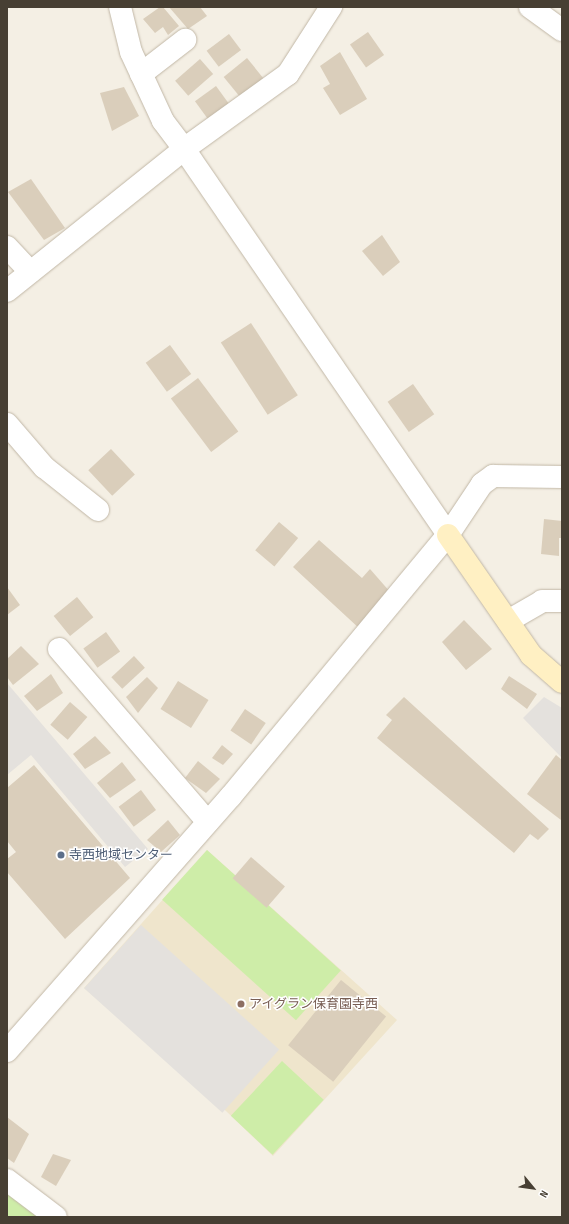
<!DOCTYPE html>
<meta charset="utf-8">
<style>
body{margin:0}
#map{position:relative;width:569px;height:1224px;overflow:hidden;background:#f4efe4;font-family:"Sofia Sans Condensed","Noto Sans JP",sans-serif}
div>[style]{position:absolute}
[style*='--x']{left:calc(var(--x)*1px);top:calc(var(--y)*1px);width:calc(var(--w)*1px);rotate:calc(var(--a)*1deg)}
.education>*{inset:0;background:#efe5cc}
.green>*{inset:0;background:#ceeda8;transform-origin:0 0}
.parking>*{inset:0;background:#e4e1dd;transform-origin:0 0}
.building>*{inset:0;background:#dacebb;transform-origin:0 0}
.roads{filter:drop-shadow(0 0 1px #c1b7a6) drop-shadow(0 0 1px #c1b7a6)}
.street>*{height:22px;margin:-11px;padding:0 11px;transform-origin:11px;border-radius:11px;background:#fff}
.secondary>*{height:22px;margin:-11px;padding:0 11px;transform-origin:11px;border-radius:11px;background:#fff0c3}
.dots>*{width:11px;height:11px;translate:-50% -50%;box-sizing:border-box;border:2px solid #fff;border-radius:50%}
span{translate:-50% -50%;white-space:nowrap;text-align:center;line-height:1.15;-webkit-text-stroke:3px #fff;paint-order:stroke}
.service-label{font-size:13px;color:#4e5e75}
.left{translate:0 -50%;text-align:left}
.education-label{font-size:13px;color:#785e54}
.frame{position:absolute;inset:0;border:8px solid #473f33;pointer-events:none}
.north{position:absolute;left:513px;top:1168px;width:40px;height:40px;-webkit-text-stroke:3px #fff;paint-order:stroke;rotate:119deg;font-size:11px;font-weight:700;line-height:16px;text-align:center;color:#473f33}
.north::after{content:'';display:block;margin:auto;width:14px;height:18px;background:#473f33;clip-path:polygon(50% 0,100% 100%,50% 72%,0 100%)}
</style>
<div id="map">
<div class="education">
<i style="clip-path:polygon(207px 850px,397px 1020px,273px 1156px,226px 1111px,84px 988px)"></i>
</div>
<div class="green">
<i style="left:207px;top:850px;width:180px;height:67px;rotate:42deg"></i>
<i style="left:282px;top:1061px;width:57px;height:75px;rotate:43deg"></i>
<i style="clip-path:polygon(7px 1189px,44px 1217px,7px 1217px)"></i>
</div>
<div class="parking">
<i style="clip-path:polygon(7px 683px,148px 849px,125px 867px,31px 755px,7px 775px)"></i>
<i style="clip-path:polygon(544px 697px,562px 708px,562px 758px,523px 718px)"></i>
<i style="left:141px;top:925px;width:186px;height:85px;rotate:42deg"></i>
</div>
<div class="building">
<i style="clip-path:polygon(160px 7px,163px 7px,179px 26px,168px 35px,163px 27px,155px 33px,143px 19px)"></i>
<i style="clip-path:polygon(169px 7px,200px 7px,207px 16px,188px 29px)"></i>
<i style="left:368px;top:32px;width:28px;height:22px;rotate:55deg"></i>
<i style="left:229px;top:34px;width:20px;height:28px;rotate:53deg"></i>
<i style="clip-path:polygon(340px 52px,367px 99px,340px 115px,323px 88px,330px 84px,320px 66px)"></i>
<i style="left:247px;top:58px;width:26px;height:30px;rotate:51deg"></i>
<i style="left:200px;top:59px;width:20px;height:33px;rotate:49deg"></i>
<i style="left:216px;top:86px;width:22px;height:26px;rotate:54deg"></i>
<i style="clip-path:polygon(124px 87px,139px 116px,112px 131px,100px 93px)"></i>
<i style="clip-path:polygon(31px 179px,65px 228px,44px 240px,8px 192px)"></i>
<i style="clip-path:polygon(382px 235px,400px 262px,383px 276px,362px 251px)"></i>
<i style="left:251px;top:323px;width:86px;height:36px;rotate:57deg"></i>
<i style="left:170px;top:345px;width:36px;height:30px;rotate:54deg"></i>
<i style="left:198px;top:378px;width:67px;height:34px;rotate:53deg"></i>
<i style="left:413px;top:384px;width:37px;height:31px;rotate:55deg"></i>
<i style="left:111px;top:449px;width:35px;height:31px;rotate:47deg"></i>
<i style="clip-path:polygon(544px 519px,562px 521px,562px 538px,559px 538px,559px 556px,541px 554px)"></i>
<i style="left:279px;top:522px;width:25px;height:37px;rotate:40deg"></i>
<i style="clip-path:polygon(319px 540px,362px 578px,370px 569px,391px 593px,361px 630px,293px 567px)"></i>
<i style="clip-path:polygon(7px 587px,20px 605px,7px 615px)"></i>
<i style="left:77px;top:597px;width:26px;height:30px;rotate:51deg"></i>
<i style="clip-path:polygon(464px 620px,492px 649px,466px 670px,442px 642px)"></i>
<i style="left:106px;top:632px;width:24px;height:28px;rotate:54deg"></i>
<i style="clip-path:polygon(21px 646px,39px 664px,13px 685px,7px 677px,7px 659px)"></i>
<i style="left:134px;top:656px;width:16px;height:31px;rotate:47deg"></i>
<i style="clip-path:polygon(51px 674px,63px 693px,37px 711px,24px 696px)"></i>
<i style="clip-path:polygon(509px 676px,537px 694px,527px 709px,501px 689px)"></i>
<i style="clip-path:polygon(147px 677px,158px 688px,138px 713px,126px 697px)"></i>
<i style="left:178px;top:681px;width:36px;height:33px;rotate:32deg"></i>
<i style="clip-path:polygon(404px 697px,549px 829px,538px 840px,530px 834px,514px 853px,377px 738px,392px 720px,386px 715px)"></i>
<i style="left:70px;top:702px;width:23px;height:30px;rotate:41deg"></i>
<i style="left:245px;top:709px;width:25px;height:26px;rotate:34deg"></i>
<i style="clip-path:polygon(95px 736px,111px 753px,85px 769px,73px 754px)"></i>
<i style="clip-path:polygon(222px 745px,233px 754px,223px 765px,212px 758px)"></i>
<i style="clip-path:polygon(556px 755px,562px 760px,561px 820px,527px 794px)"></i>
<i style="clip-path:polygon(198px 761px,220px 779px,206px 793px,185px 778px)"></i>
<i style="clip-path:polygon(122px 762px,136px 780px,110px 798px,97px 783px)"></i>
<i style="clip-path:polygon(34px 765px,130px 878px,65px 939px,7px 872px,7px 859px,16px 852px,7px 841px,7px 788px)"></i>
<i style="left:141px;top:790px;width:25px;height:28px;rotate:53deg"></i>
<i style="clip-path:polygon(168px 820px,180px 835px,161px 852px,147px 840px)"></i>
<i style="left:251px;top:857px;width:45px;height:28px;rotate:41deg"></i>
<i style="left:341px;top:980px;width:58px;height:84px;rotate:39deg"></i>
<i style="clip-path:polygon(7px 1117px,29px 1134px,14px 1163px,7px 1158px)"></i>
<i style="clip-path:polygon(53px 1154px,71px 1160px,56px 1186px,41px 1177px)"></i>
</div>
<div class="roads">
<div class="street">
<i style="--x:120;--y:7;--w:46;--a:76.3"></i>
<i style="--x:131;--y:52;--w:76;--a:65.1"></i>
<i style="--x:163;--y:121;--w:35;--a:53"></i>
<i style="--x:184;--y:149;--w:468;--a:55.6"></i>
<i style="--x:530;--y:7;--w:39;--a:36"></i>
<i style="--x:141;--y:74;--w:56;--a:-37.7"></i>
<i style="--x:7;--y:247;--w:34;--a:47"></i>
<i style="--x:7;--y:291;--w:227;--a:-38.7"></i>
<i style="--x:184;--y:149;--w:128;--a:-35.8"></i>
<i style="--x:288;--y:74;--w:80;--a:-57.3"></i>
<i style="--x:7;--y:424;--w:57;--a:49.3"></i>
<i style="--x:44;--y:467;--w:69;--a:38.5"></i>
<i style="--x:508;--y:621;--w:39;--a:-30"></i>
<i style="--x:542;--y:601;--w:20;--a:0"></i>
<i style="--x:59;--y:649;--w:228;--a:49.3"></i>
<i style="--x:7;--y:1051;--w:339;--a:-48.7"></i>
<i style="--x:231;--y:796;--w:339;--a:-50.3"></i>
<i style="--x:448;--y:535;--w:61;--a:-56.3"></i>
<i style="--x:482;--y:484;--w:14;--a:-36"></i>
<i style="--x:493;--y:476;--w:69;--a:0.8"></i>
<i style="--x:7;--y:1180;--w:61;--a:37.1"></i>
</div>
<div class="secondary">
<i style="--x:448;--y:535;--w:146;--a:55.3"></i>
<i style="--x:531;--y:655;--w:41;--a:41.1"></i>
</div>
</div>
<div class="dots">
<i style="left:61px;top:855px;background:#5c6f8a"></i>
<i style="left:241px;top:1004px;background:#8d6e63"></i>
</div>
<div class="service-label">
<span class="left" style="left:69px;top:855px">寺西地域センター</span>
</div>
<div class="education-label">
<span class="left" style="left:249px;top:1004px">アイグラン保育園寺西</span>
</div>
<div class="frame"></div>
<div class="north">N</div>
</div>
